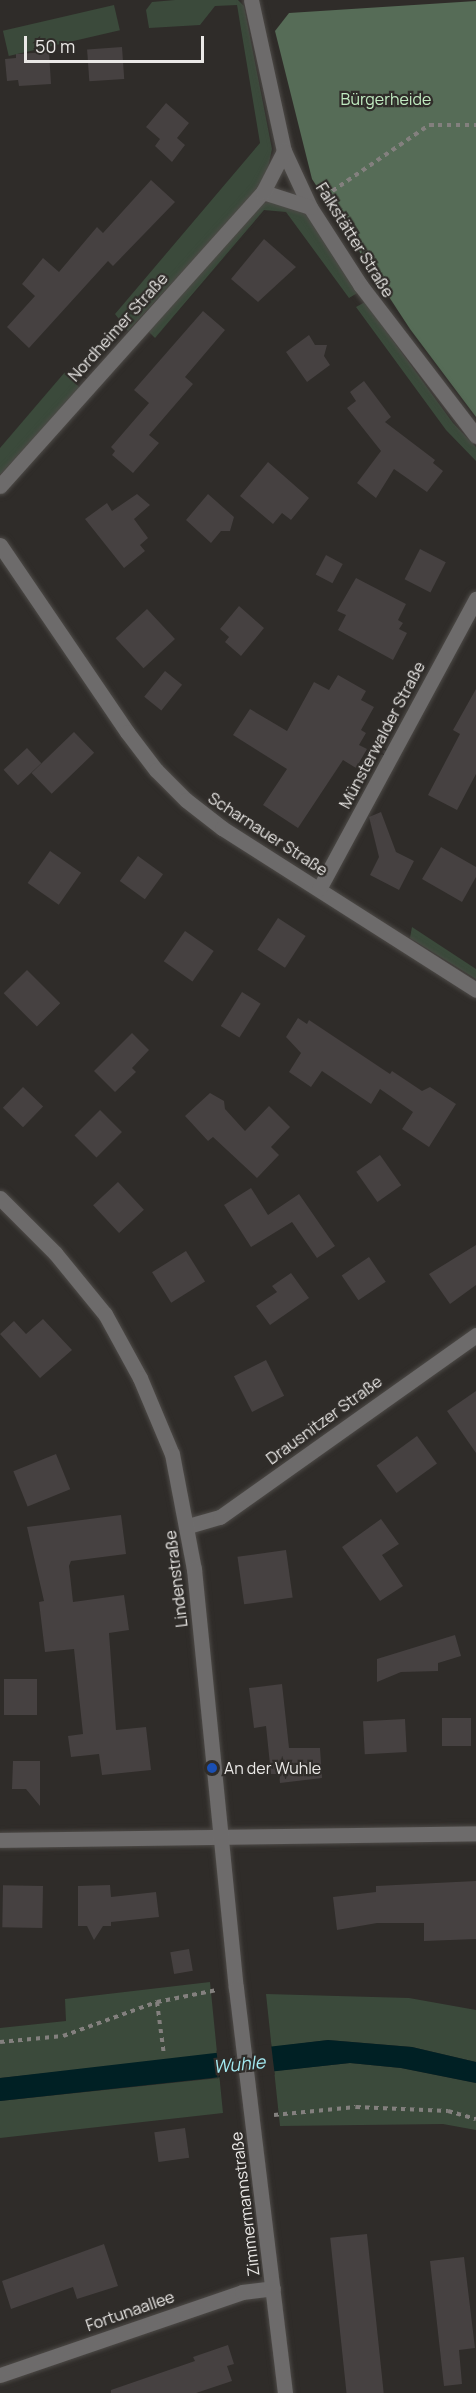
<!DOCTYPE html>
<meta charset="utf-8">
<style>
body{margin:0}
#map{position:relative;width:476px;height:2393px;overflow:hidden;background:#2f2c29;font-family:Manrope,sans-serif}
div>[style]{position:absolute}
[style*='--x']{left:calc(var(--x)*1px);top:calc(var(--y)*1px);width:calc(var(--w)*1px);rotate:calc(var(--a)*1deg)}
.green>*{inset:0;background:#3b4a3b;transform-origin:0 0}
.forest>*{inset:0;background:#566c57}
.water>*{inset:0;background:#002024}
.pier>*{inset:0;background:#2f2c29;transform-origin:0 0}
.building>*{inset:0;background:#464141;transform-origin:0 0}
.path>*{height:4px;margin-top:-2px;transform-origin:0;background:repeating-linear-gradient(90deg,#83807e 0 4.5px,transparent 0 9px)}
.roads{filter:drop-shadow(0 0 2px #4d4a47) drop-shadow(0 0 2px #4d4a47)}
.minor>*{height:15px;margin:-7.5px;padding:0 7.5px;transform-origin:7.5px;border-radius:7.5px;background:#6d6b6b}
.tertiary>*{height:15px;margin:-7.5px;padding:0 7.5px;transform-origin:7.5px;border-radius:7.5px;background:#6d6b6b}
.dots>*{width:16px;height:16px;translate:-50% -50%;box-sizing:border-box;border:3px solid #2f2c29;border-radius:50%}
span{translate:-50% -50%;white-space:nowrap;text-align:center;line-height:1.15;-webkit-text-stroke:4.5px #2f2c29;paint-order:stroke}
.park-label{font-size:16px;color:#c1ebc1}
.street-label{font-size:16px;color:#eae8e6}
.poi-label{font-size:16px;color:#eae8e6}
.left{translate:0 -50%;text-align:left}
.water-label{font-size:18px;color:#a2e9f1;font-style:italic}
.scale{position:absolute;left:24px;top:36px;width:180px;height:27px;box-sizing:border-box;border:3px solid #eae8e6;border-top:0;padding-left:8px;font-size:18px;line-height:21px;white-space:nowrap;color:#eae8e6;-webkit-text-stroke:4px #2f2c29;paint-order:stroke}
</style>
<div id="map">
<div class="green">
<i style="clip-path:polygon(175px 0,238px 0,244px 6px,272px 149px,265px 182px,128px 331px,115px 314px,260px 143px,237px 5px,215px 6px,200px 25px,149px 28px,146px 10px,152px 2px)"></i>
<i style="left:114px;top:5px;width:26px;height:114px;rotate:77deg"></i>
<i style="clip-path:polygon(271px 201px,307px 213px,359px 292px,349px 298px,286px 212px,264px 210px,155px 338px,147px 330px,261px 204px)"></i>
<i style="clip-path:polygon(365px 302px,453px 423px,476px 447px,476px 461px,446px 430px,356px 307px)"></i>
<i style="clip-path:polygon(65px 372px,80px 388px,0 475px,0 448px)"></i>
<i style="clip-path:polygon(412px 927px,476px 969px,476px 979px,410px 938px)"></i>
<i style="clip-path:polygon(210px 1982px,223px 2113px,0 2138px,0 2101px,219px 2078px,77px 2070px,0 2078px,0 2028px,66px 2021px,65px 1999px)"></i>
<i style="clip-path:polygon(266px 1994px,409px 1998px,476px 2010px,476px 2062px,412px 2047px,328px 2040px,273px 2047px,275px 2071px,350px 2063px,401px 2068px,476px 2083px,476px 2130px,443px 2124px,280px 2126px)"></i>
</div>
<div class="forest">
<i style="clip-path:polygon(476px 1px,476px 417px,410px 329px,312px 179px,275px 31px,289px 13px)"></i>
</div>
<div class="water">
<i style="clip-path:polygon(328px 2040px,412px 2047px,476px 2062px,476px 2083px,401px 2068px,350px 2063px,0 2101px,0 2078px)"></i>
</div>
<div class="pier">
<i style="left:271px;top:2044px;width:31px;height:55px;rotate:83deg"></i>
</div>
<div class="building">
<i style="left:122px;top:47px;width:32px;height:35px;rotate:86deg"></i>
<i style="clip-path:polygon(49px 52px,51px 84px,19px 86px,18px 80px,7px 81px,5px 59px,16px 58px,16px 54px)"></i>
<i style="clip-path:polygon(166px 103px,189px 123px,177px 138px,185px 145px,172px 162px,155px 146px,160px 139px,146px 127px)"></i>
<i style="clip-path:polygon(151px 180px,175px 202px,113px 266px,108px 261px,29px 348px,7px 327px,35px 296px,22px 284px,43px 258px,59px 272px,97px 227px,103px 233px)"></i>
<i style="clip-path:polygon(264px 239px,296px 267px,258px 302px,231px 279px)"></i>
<i style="clip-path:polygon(203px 311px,225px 330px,185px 377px,193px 384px,149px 435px,159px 443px,133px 473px,112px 455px,115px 451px,111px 447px,149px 403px,134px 390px)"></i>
<i style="clip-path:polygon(309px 335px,315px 345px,327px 345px,324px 356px,330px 365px,307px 382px,286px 352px)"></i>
<i style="clip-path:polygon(364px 381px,391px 417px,385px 422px,435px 460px,433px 463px,443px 471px,427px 492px,394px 469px,376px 498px,357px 483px,381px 451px,347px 408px,356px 401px,350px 392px)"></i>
<i style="clip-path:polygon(268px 462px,309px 498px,291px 520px,282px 513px,273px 524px,240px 496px)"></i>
<i style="clip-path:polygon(137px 494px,150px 505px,134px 519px,148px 538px,140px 545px,145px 551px,124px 568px,85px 519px,107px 503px,112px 511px)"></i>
<i style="clip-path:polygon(208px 494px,234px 517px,230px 531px,221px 531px,211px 543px,186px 520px)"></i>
<i style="left:420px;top:549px;width:29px;height:34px;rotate:27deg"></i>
<i style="left:326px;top:555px;width:19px;height:22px;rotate:28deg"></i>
<i style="clip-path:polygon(356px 578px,406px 604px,398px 620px,403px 623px,399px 629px,407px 633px,393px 660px,338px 630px,346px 615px,337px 611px)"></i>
<i style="clip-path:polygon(239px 606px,264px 628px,241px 656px,225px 642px,229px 637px,220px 629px)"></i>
<i style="left:147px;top:609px;width:41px;height:43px;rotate:47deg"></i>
<i style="left:165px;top:671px;width:22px;height:33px;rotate:39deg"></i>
<i style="clip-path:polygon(338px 675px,366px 691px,361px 700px,374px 707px,361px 730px,366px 733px,359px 745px,367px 749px,356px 768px,343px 760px,298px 828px,263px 805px,287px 769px,233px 735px,250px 709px,287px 731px,314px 682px,329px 690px)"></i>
<i style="clip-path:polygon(476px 689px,476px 774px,457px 810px,428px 795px,460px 734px,453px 730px)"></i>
<i style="left:74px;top:732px;width:29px;height:59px;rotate:46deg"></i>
<i style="left:27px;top:748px;width:21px;height:32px;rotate:47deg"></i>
<i style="clip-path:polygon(381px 812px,396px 852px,414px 861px,399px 890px,370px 875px,379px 857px,369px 817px)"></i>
<i style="clip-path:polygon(441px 847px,476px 867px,476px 877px,462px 902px,422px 879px)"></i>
<i style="left:50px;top:851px;width:38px;height:39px;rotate:35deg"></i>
<i style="left:138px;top:856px;width:31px;height:31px;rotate:36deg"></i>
<i style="left:278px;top:918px;width:33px;height:38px;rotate:33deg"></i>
<i style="left:185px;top:931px;width:35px;height:37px;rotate:35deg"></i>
<i style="left:27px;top:970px;width:47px;height:33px;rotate:45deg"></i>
<i style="left:242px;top:992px;width:22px;height:40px;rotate:32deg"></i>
<i style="clip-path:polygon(298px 1018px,307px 1024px,309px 1020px,390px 1074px,392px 1071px,422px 1091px,430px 1087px,456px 1104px,429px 1147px,402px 1129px,413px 1112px,380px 1089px,371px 1104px,322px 1071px,311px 1087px,289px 1072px,301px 1053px,286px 1037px)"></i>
<i style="clip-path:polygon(132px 1033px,149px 1050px,132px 1068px,136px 1072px,115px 1092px,94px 1071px)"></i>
<i style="left:23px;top:1087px;width:28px;height:29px;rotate:44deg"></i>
<i style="clip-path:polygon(210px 1093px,224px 1101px,225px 1109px,245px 1131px,269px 1106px,290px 1127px,271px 1147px,279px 1155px,257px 1178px,213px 1137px,208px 1141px,185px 1116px)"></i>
<i style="left:100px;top:1110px;width:31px;height:36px;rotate:45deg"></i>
<i style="left:380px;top:1155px;width:37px;height:29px;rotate:55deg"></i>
<i style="left:118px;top:1182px;width:38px;height:34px;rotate:47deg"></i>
<i style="clip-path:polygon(251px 1188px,268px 1215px,299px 1194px,335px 1246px,317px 1258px,292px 1222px,251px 1247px,224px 1205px)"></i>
<i style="clip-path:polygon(476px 1245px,476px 1285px,450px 1304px,429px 1274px)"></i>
<i style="left:186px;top:1251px;width:36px;height:40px;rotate:58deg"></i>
<i style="left:369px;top:1257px;width:30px;height:33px;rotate:56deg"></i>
<i style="clip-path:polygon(291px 1273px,309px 1298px,270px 1325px,256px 1306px,277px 1292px,272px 1286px)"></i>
<i style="clip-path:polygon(43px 1319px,72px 1350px,40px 1378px,0 1334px,14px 1321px,26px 1334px)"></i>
<i style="left:266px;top:1360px;width:40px;height:36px;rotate:63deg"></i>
<i style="clip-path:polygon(476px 1391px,476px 1453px,447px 1411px)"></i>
<i style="left:417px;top:1436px;width:34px;height:50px;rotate:54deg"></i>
<i style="left:56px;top:1454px;width:38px;height:46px;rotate:68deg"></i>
<i style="clip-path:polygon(121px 1515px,126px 1554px,71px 1561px,69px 1566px,73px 1602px,124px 1595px,129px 1630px,109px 1633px,116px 1730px,146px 1727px,151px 1770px,102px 1775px,99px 1754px,71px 1757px,68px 1736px,83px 1734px,74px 1649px,45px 1652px,39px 1602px,44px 1601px,27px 1527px)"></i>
<i style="clip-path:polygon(381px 1519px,399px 1544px,382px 1555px,403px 1586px,380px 1601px,342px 1547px)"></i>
<i style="left:286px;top:1550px;width:48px;height:49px;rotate:82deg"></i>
<i style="clip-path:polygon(455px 1635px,461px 1656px,438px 1663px,438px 1671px,401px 1672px,377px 1682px,377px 1659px)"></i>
<i style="left:37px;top:1679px;width:36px;height:33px;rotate:90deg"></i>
<i style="clip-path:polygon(282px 1684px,289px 1748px,320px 1748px,322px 1778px,280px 1783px,279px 1774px,271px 1774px,266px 1726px,254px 1728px,249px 1688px)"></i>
<i style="left:442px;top:1718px;width:29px;height:28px"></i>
<i style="left:405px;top:1719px;width:33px;height:42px;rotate:87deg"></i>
<i style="clip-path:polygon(13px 1761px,40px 1761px,40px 1806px,26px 1789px,12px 1789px)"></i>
<i style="clip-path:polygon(476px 1881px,476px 1939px,424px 1941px,424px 1923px,377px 1923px,337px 1930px,333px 1897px,376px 1892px,376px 1886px)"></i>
<i style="clip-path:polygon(110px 1885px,111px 1897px,156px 1892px,159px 1917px,111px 1922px,111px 1926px,103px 1926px,94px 1940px,87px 1926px,78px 1926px,78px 1886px)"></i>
<i style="left:43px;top:1886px;width:42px;height:40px;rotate:91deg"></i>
<i style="left:189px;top:1949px;width:22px;height:19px;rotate:80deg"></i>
<i style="left:185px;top:2128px;width:30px;height:31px;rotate:82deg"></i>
<i style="left:367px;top:2234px;width:160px;height:37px;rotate:84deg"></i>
<i style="clip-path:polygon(104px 2244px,118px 2286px,77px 2299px,73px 2287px,11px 2309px,2px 2281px)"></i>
<i style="clip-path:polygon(464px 2257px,475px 2348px,459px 2350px,462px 2384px,444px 2386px,430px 2261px)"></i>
<i style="clip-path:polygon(228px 2345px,234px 2364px,227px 2366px,232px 2381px,196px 2393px,111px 2393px,111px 2390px,195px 2361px,193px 2357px)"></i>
</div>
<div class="path">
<i style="--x:325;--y:196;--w:126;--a:-34.3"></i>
<i style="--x:429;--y:125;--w:47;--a:0"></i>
<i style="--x:157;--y:2002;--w:53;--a:82.5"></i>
<i style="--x:0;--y:2042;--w:63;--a:-5.4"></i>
<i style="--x:63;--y:2036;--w:100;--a:-19.9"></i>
<i style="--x:157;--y:2002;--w:61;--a:-11.3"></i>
<i style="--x:274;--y:2115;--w:82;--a:-5.6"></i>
<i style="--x:356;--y:2107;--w:92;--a:2.5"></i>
<i style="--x:448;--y:2111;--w:29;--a:16"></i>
</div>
<div class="roads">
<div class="minor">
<i style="--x:251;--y:0;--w:155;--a:77.7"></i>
<i style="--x:284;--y:151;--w:62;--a:65.1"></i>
<i style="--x:310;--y:207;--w:94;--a:57.2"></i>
<i style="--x:361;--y:286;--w:189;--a:52.5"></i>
<i style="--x:263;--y:192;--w:49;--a:17.7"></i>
<i style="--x:0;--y:486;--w:394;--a:-48.2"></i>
<i style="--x:263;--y:192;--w:46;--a:-62.9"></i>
<i style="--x:0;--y:545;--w:226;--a:55.8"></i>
<i style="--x:127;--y:732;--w:48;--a:52.7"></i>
<i style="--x:156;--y:770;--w:42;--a:45"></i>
<i style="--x:186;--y:800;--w:46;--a:37.9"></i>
<i style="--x:222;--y:828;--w:301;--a:32.5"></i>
<i style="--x:319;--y:889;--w:330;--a:-61.6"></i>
<i style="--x:188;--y:1526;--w:33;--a:-16"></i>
<i style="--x:220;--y:1517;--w:314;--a:-35.4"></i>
<i style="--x:0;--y:1840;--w:476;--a:-0.8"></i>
<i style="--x:0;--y:2375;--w:256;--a:-18.9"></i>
<i style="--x:242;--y:2292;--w:31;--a:-7"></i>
</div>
<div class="tertiary">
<i style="--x:0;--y:1198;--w:78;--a:45"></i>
<i style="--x:55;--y:1253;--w:79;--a:50.7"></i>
<i style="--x:105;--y:1314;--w:73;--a:61.3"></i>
<i style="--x:140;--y:1378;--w:82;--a:67.2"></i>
<i style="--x:172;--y:1454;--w:117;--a:79.2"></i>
<i style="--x:194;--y:1569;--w:421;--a:84.3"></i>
<i style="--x:236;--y:1988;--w:408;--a:83.1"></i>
</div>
</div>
<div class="dots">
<i style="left:212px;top:1768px;background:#1a4fb4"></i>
</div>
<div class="park-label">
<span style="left:386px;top:99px">Bürgerheide</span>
</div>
<div class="street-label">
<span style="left:355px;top:240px;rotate:58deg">Falkstätter Straße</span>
<span style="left:118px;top:327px;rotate:-48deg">Nordheimer Straße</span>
<span style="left:382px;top:735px;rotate:-62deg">Münsterwalder Straße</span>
<span style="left:268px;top:834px;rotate:33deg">Scharnauer Straße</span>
<span style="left:324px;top:1420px;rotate:-36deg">Drausnitzer Straße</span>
<span style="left:176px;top:1579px;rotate:-97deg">Lindenstraße</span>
<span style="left:245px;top:2204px;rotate:-97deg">Zimmermannstraße</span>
<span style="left:130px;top:2311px;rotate:-19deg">Fortunaallee</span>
</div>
<div class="poi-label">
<span class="left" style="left:224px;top:1768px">An der Wuhle</span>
</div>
<div class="water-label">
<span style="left:239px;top:2064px;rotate:-6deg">Wuhle</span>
</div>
<div class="scale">50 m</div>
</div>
